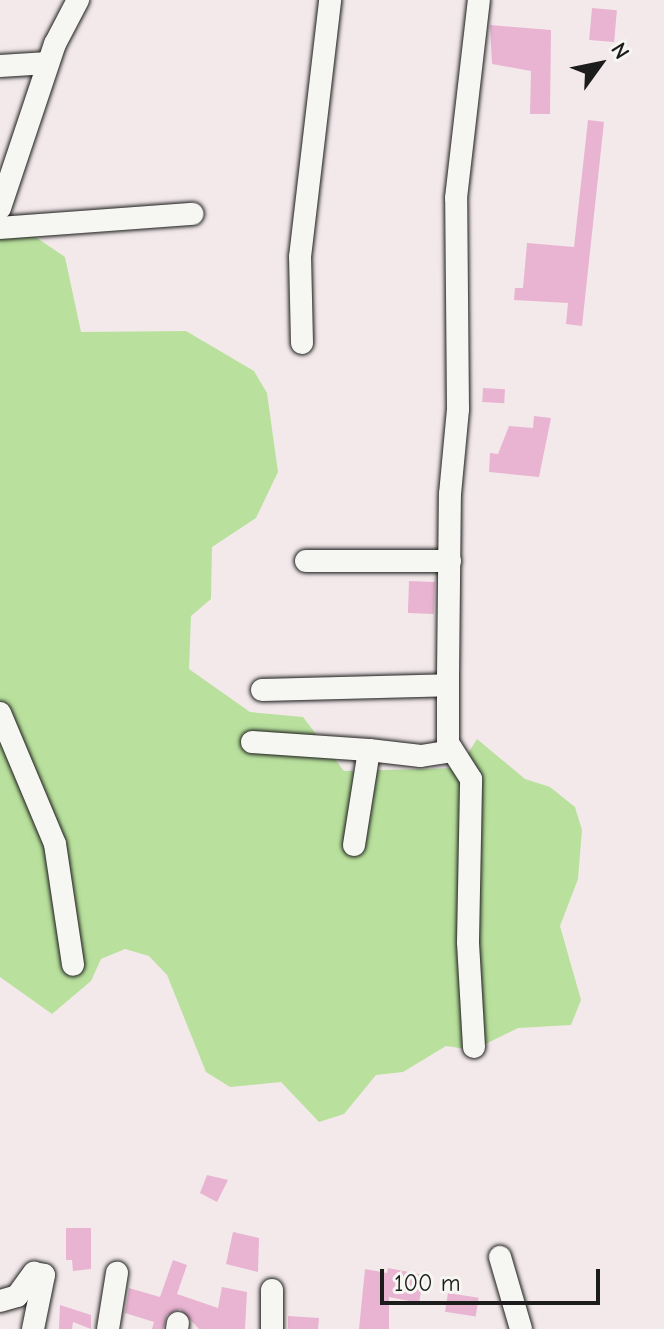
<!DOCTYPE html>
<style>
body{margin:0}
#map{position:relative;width:664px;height:1329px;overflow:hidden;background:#f3e9eb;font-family:"Comic Neue",sans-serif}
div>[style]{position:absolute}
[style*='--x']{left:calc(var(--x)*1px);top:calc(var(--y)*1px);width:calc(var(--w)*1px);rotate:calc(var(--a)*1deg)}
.green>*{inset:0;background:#b9e19d}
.building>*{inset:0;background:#e8b4d1;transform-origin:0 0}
.roads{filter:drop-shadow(0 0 2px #1c1c1c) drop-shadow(0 0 2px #1c1c1c)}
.minor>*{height:22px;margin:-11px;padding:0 11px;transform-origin:11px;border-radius:11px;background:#f6f6f2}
span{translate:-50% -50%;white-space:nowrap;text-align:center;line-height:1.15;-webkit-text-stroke:6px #f6f6f2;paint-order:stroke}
.north{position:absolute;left:560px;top:24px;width:80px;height:80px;-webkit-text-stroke:6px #f6f6f2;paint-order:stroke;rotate:57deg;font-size:22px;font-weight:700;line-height:32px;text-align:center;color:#1c1c1c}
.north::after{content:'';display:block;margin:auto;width:28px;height:36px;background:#1c1c1c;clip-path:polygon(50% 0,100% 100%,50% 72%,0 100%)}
.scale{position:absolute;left:380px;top:1269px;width:220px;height:36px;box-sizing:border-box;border:4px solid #1c1c1c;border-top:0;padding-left:10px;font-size:24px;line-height:28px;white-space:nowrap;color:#1c1c1c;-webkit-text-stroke:6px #f6f6f2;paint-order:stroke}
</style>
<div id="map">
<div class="green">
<i style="clip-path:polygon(0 205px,3px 215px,65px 257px,81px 332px,186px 331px,254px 371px,267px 393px,278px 472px,256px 518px,212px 547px,211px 599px,191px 616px,189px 669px,250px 712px,303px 717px,344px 771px,459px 768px,477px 739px,525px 779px,550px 787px,575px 807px,582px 830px,578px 879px,560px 926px,581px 1000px,571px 1025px,518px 1028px,473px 1050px,446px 1046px,403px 1072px,376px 1075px,344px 1114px,319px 1122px,281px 1082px,230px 1087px,206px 1072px,167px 975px,149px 956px,125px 949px,101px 959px,91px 981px,52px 1014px,0 977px)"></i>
</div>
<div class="building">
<i style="left:592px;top:8px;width:25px;height:32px;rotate:5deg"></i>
<i style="clip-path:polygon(490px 25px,551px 30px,550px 114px,530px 114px,531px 71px,492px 64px)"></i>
<i style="clip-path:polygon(588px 120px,604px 122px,582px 326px,566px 324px,568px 303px,514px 300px,515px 288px,523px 288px,527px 243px,574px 247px)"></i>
<i style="left:483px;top:388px;width:22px;height:14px;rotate:3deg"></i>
<i style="clip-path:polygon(534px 416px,551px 418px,539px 477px,489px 472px,490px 453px,498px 454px,509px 426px,533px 428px)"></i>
<i style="left:409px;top:581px;width:26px;height:32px;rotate:2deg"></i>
<i style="clip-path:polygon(207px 1175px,228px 1180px,217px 1202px,200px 1193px)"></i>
<i style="clip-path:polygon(66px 1228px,91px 1228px,91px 1269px,73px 1271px,72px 1260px,66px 1260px)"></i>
<i style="clip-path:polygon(233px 1232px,259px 1238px,258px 1272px,226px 1264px)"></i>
<i style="clip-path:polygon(173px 1260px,187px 1265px,177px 1294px,218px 1308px,222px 1287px,247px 1292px,245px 1329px,199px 1329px,180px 1309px,167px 1315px,163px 1329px,152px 1329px,154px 1322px,125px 1313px,129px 1288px,160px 1297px)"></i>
<i style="clip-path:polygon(388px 1268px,424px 1275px,419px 1303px,389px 1297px,389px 1329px,359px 1329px,365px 1269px,387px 1273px)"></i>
<i style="left:448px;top:1293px;width:31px;height:19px;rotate:9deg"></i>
<i style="clip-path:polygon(60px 1305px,91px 1315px,91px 1329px,73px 1322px,72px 1329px,59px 1329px)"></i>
<i style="clip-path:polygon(288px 1316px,319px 1318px,318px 1329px,288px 1329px)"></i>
</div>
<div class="roads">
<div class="minor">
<i style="--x:0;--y:66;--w:48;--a:-3.6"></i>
<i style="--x:0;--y:208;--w:173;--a:-71.5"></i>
<i style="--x:55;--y:44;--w:50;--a:-62.4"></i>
<i style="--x:0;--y:228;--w:193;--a:-4.2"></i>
<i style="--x:302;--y:343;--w:86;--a:-91.3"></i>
<i style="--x:300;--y:257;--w:259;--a:-83.3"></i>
<i style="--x:306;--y:561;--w:144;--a:0"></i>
<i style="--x:262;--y:690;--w:186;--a:-1.5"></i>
<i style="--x:0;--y:713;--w:142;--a:67.2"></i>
<i style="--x:55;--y:844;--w:122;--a:81.5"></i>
<i style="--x:252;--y:742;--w:117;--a:3.9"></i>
<i style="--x:354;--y:845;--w:96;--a:-81"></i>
<i style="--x:369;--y:750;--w:52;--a:6.6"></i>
<i style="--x:421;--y:756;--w:31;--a:-9"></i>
<i style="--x:474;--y:1047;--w:105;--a:-93.3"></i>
<i style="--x:468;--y:942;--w:163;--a:-88.9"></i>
<i style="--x:471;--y:779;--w:43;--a:-122.6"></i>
<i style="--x:448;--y:743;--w:66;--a:-90"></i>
<i style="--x:448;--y:677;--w:183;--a:-89.4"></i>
<i style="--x:450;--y:494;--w:85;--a:-84.6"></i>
<i style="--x:458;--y:409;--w:211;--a:-90.5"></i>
<i style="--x:456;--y:198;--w:199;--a:-83.4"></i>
<i style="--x:500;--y:1257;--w:75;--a:73.7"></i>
<i style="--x:0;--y:1301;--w:18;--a:-16"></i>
<i style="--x:17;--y:1296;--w:29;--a:-54"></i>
<i style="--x:34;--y:1273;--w:10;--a:11"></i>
<i style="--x:44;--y:1275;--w:55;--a:101.5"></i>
<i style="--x:108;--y:1329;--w:57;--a:-80.9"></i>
<i style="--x:177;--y:1329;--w:6;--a:-81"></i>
<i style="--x:272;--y:1329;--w:39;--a:-90"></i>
</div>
</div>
<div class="north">N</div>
<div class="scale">100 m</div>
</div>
